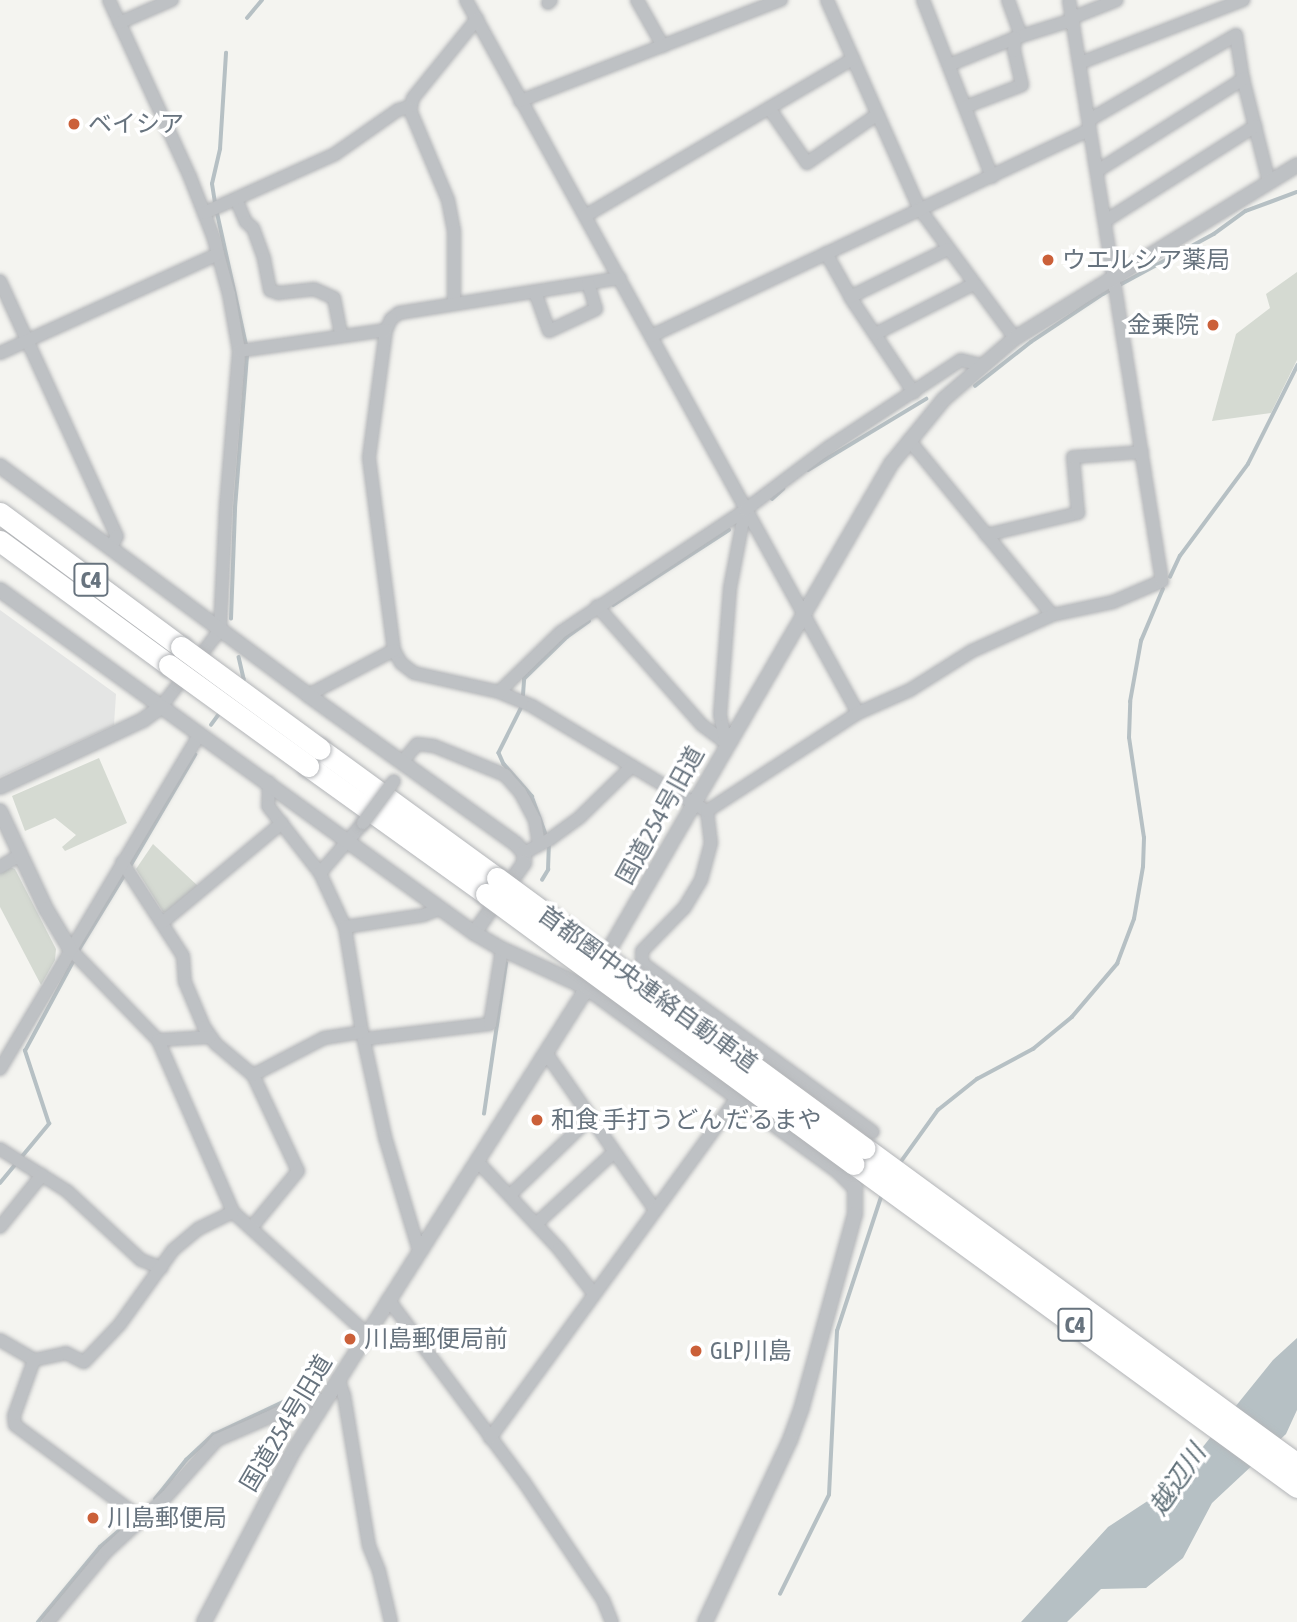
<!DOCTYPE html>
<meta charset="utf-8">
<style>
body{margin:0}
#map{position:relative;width:1297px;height:1622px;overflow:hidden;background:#f4f4f0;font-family:"Asap Condensed","Noto Sans JP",sans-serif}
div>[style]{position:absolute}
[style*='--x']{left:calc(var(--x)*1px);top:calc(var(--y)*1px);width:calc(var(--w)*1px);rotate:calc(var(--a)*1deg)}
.built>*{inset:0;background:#e4e5e4}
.green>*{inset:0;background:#d5dad2}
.water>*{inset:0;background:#b6c0c4}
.stream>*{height:3.5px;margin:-1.75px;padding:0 1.75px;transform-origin:1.75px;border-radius:1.75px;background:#b6c0c4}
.roads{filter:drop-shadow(0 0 2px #b3b5b8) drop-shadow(0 0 2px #b3b5b8)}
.minor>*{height:12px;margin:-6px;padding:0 6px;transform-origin:6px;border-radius:6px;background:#bec1c4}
.tertiary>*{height:14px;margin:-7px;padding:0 7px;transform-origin:7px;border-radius:7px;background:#bec1c4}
.motorway>*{height:21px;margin:-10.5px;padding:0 10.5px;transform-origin:10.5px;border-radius:10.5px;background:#fff}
.bridges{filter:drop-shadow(0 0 2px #b3b5b8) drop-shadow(0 0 2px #b3b5b8)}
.minor-bridge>*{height:12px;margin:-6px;padding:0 6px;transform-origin:6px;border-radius:6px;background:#bec1c4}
.motorway-bridge>*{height:21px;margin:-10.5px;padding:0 10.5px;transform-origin:10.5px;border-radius:10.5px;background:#fff}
.dots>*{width:19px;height:19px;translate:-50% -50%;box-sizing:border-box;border:4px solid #fff;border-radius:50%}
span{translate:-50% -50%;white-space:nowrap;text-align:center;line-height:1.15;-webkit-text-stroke:7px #fff;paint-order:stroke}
.shield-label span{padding:2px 5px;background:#fff;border:2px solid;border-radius:5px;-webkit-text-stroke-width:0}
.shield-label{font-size:23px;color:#67737e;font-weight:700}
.poi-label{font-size:24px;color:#67737e}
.left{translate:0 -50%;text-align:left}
.right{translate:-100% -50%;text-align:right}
.street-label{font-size:24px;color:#67737e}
.water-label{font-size:26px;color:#63737b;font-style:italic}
</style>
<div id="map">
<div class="built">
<i style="clip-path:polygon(0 610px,116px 694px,114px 725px,0 777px)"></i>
</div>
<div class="green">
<i style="clip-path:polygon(1297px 272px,1297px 360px,1271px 413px,1212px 421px,1236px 334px,1270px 308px,1266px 294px)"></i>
<i style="clip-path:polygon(99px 758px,127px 823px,65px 851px,62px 847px,76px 835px,55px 818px,25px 831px,12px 796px)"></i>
<i style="clip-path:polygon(153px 844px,198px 886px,166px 912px,163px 912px,136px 869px)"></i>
<i style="clip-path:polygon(10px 867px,15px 869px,56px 949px,55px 960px,41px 985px,0 907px,0 872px)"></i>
</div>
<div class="water">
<i style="clip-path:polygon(1297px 1338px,1297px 1410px,1286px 1434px,1212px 1503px,1183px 1558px,1146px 1588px,1101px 1589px,1067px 1622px,1021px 1622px,1108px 1527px,1172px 1485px,1273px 1360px)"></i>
</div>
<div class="stream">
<i style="--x:247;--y:18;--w:23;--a:-50"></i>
<i style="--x:215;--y:203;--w:19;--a:-99"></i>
<i style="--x:212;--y:184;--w:36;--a:-77"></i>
<i style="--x:220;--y:149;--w:96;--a:-86.4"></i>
<i style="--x:217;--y:211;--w:139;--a:77.6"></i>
<i style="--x:975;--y:386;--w:71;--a:-38.2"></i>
<i style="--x:1031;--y:342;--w:87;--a:-33.7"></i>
<i style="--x:1103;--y:294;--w:126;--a:-28.4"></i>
<i style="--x:1214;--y:234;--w:39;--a:-36"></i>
<i style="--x:1246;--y:211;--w:54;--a:-20.4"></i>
<i style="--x:808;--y:470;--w:138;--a:-31"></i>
<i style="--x:772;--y:499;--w:15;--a:-42"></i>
<i style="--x:1170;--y:577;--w:23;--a:-65"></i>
<i style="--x:1180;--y:556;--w:114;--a:-53.5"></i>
<i style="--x:1248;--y:464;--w:110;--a:-63.4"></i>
<i style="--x:613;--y:605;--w:138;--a:-32.9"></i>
<i style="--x:231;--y:619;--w:111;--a:-87.9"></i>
<i style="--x:235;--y:508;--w:154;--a:-85.5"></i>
<i style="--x:239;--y:657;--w:23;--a:77"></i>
<i style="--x:244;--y:679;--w:4;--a:124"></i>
<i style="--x:523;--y:695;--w:16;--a:-86"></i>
<i style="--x:524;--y:679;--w:60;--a:-44.3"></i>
<i style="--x:567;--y:637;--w:27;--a:-36"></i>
<i style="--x:521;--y:709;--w:49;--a:116.6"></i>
<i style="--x:499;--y:753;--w:12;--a:66"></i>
<i style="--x:504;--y:764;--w:43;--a:48.8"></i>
<i style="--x:532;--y:796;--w:44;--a:69.9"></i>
<i style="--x:211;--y:725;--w:17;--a:-54"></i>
<i style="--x:129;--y:868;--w:131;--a:-59.7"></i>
<i style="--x:542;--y:880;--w:12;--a:-59"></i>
<i style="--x:548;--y:870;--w:25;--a:-88"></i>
<i style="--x:78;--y:951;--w:90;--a:-58.6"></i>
<i style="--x:484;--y:1114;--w:152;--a:-81.7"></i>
<i style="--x:900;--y:1163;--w:65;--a:-54.4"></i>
<i style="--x:938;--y:1110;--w:50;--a:-38.5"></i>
<i style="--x:977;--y:1079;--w:64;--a:-28.2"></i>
<i style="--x:1033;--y:1049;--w:50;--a:-39.4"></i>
<i style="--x:1072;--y:1017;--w:70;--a:-49.7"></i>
<i style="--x:1117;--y:964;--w:48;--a:-69.3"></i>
<i style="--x:1134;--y:919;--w:53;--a:-80.2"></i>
<i style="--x:1143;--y:867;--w:29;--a:-88"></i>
<i style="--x:1144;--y:838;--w:101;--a:-98.5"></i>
<i style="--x:1129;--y:738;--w:36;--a:-88"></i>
<i style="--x:1130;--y:702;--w:62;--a:-79.8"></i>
<i style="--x:1141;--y:641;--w:56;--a:-67.1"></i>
<i style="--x:0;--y:1183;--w:77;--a:-50.3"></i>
<i style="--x:49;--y:1124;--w:77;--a:-108.2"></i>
<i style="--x:25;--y:1051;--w:106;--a:-61.7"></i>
<i style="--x:155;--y:1499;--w:50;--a:-51.5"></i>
<i style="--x:186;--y:1460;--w:37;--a:-43"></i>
<i style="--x:213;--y:1435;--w:110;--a:-25.2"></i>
<i style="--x:780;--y:1594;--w:110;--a:-63.7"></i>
<i style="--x:829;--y:1495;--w:164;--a:-87.2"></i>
<i style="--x:837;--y:1331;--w:144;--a:-71.8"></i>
<i style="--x:38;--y:1622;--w:97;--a:-50.4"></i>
<i style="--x:100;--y:1547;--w:45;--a:-40.5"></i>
</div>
<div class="roads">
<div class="minor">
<i style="--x:109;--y:0;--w:195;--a:65.4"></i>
<i style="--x:190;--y:177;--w:63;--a:68.7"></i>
<i style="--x:213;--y:236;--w:60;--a:74.6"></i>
<i style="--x:229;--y:294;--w:58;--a:80"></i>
<i style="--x:239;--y:351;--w:156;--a:94.8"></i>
<i style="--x:226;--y:506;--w:124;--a:92.8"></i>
<i style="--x:220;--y:630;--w:97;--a:127.5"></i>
<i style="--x:466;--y:0;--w:814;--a:61.2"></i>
<i style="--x:637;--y:0;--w:53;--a:60.5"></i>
<i style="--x:827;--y:0;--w:227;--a:66.1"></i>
<i style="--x:919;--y:208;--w:162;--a:53.6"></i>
<i style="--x:923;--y:0;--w:190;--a:68.7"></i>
<i style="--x:1008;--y:0;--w:38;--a:70"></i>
<i style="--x:548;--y:3;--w:4;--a:-45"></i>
<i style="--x:1072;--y:18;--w:48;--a:-21.8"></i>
<i style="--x:119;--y:23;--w:58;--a:-23.5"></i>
<i style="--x:1080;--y:63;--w:175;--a:-21.1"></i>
<i style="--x:949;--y:65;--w:71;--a:-22.2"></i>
<i style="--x:1015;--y:38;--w:60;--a:-17.5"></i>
<i style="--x:520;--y:101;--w:280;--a:-21.2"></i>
<i style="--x:411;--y:106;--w:6;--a:90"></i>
<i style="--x:411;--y:112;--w:95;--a:67.2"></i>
<i style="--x:448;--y:200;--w:32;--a:79"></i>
<i style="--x:454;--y:231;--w:73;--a:90"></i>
<i style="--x:965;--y:107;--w:61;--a:-21.1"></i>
<i style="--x:1022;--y:85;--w:35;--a:-103"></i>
<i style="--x:1014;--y:51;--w:13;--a:-86"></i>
<i style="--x:769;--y:108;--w:67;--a:55.4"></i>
<i style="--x:807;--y:163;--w:86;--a:-34.6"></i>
<i style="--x:1089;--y:120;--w:170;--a:-30"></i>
<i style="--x:1236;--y:35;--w:45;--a:81"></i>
<i style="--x:1243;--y:79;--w:106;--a:75.8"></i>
<i style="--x:1097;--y:171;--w:173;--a:-32.2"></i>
<i style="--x:236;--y:199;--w:25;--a:67"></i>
<i style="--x:246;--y:222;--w:9;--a:41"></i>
<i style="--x:253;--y:228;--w:33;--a:70"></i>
<i style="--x:264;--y:259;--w:32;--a:79"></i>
<i style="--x:270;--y:290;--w:9;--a:21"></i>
<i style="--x:278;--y:293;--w:36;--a:-6"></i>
<i style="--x:314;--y:289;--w:22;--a:24"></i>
<i style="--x:334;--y:298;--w:38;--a:79"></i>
<i style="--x:204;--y:213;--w:144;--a:-24.2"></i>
<i style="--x:335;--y:154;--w:77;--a:-34.9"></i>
<i style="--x:398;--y:110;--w:14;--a:-17"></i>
<i style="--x:411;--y:106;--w:8;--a:-76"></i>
<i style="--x:413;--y:98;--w:102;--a:-51"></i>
<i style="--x:585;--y:216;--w:311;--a:-30.4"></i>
<i style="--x:1105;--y:221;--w:178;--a:-32.3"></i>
<i style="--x:826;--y:253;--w:57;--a:60.8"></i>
<i style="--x:854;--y:303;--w:108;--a:56.3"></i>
<i style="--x:620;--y:278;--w:224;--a:171"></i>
<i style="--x:399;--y:313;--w:10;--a:143"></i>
<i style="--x:391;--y:319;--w:12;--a:114"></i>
<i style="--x:386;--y:330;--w:129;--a:97.6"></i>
<i style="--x:369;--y:458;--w:194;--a:82.6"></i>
<i style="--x:394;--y:650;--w:15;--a:62"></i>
<i style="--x:401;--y:663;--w:16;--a:38"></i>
<i style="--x:414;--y:673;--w:87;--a:12.6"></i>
<i style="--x:499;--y:692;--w:36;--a:23"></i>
<i style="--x:532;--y:706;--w:204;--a:31"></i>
<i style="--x:707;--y:811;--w:32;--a:83"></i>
<i style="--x:711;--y:843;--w:38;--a:105"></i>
<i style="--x:701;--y:880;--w:33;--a:121"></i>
<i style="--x:684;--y:908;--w:60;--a:134.3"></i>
<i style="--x:642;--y:951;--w:12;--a:90"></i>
<i style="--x:642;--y:963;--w:286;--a:36.2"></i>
<i style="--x:0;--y:281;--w:281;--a:65.4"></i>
<i style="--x:117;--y:536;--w:13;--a:117"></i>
<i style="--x:535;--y:292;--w:41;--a:70.3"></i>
<i style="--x:549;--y:331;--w:52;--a:-25.1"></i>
<i style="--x:596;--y:309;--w:27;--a:-107"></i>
<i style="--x:850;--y:297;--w:109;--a:-26.1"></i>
<i style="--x:875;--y:334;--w:111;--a:-26.8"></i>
<i style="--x:651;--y:336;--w:485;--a:-25.2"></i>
<i style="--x:239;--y:351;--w:148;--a:-8.1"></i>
<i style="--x:0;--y:353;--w:239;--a:-24.4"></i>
<i style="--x:909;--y:440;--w:226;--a:50.7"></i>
<i style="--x:986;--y:535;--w:95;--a:-13.4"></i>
<i style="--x:1078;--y:513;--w:56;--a:-95.1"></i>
<i style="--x:1073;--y:457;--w:69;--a:-4.1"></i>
<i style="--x:597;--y:606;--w:159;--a:48.6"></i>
<i style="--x:702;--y:725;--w:30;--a:37"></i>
<i style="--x:726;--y:743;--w:29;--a:-102"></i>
<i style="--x:720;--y:715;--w:127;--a:-85.5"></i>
<i style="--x:730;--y:588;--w:79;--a:-79.1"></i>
<i style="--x:499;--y:692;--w:86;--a:-44.1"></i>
<i style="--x:561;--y:632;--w:221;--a:-33.5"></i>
<i style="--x:745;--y:510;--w:105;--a:-36.9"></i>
<i style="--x:829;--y:447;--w:158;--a:-33.4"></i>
<i style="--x:961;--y:360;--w:21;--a:14"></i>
<i style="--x:308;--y:695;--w:97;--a:-27.6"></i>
<i style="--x:402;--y:762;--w:23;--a:-50"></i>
<i style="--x:417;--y:744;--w:17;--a:7"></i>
<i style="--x:434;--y:746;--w:77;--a:22.2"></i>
<i style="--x:505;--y:775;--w:23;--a:49"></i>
<i style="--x:520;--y:792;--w:32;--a:62"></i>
<i style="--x:535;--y:820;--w:25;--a:81"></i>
<i style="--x:269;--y:782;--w:24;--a:92"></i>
<i style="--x:268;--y:806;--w:85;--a:52.2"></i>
<i style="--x:320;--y:873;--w:60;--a:65.2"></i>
<i style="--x:345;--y:927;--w:106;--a:80.8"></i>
<i style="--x:362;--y:1032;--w:107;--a:77.6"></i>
<i style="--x:385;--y:1137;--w:118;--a:73.3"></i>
<i style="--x:707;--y:811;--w:180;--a:-33"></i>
<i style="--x:858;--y:713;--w:57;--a:-23.9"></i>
<i style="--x:910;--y:690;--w:73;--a:-32.2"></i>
<i style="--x:972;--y:651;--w:88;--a:-24.2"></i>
<i style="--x:1052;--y:615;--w:62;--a:-12"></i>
<i style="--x:1113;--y:602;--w:53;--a:-23.2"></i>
<i style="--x:1162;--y:581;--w:588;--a:-99.09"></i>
<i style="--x:524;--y:853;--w:30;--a:-28"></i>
<i style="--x:550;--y:839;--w:37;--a:-36"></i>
<i style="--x:580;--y:817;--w:73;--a:-44.4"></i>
<i style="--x:122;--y:862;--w:112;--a:57"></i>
<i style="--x:183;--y:956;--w:26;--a:86"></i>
<i style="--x:185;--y:982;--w:49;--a:67.1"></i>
<i style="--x:204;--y:1027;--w:21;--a:55"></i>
<i style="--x:216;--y:1044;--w:48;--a:40"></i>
<i style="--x:253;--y:1075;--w:106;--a:64.9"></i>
<i style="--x:298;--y:1171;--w:74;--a:129.5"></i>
<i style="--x:0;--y:867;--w:23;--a:-31"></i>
<i style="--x:320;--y:873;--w:66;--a:-49.3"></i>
<i style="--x:163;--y:922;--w:155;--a:-39.8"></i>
<i style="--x:345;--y:927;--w:80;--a:-8.6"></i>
<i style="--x:424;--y:915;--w:16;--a:-22"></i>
<i style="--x:70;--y:949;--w:127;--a:46"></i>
<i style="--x:158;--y:1040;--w:188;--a:66.4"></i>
<i style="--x:233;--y:1212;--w:180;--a:42.3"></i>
<i style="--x:364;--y:1039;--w:127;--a:-6.8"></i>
<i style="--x:490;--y:1024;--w:76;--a:-80.9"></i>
<i style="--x:158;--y:1040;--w:52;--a:-3.3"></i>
<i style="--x:546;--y:1053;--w:191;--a:55.2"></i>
<i style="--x:0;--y:1069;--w:390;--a:-59.2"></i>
<i style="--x:253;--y:1075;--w:80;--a:-27.5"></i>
<i style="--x:324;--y:1038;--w:38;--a:-9"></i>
<i style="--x:0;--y:1149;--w:79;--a:32.1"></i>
<i style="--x:67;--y:1191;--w:101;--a:43"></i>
<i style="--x:141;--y:1260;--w:22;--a:21"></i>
<i style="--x:477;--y:1161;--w:120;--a:47"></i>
<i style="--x:559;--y:1249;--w:57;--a:52.1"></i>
<i style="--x:510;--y:1195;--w:110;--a:-43.9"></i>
<i style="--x:536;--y:1224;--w:105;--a:-42.7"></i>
<i style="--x:0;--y:1227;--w:67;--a:-51.1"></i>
<i style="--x:388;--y:1299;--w:228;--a:53.4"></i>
<i style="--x:524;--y:1482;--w:142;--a:56.2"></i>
<i style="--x:603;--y:1600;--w:24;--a:68"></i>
<i style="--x:0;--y:1340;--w:39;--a:30"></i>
<i style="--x:34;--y:1360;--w:33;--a:-12"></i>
<i style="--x:66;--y:1353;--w:20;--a:27"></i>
<i style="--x:84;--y:1362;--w:52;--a:-46.5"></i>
<i style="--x:120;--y:1324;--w:91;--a:-54.4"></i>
<i style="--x:173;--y:1250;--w:33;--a:-40"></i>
<i style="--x:198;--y:1229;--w:39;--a:-26"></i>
<i style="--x:34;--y:1360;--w:59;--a:109.7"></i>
<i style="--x:14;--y:1416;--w:9;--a:84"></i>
<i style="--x:15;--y:1425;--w:158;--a:36.5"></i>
<i style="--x:338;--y:1378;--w:18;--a:71"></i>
<i style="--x:344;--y:1395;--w:153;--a:80.6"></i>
<i style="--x:369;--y:1546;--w:27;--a:68"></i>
<i style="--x:379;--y:1571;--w:52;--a:76.8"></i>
<i style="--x:490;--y:1438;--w:420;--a:-54"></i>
<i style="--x:48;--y:1622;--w:92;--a:-50.3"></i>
<i style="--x:107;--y:1551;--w:81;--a:-42.5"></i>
<i style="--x:167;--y:1496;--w:75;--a:-48.2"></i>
<i style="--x:217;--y:1440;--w:100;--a:-23.5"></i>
<i style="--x:309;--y:1400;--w:16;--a:0"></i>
</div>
<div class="tertiary">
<i style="--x:0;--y:466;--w:384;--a:36.6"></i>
<i style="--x:308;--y:695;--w:256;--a:35.6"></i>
<i style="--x:516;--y:844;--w:12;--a:48"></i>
<i style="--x:524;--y:853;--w:10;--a:90"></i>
<i style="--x:524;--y:863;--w:86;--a:125.5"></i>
<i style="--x:0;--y:590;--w:585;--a:35.89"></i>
<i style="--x:474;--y:933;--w:32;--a:30"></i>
<i style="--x:502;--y:949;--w:94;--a:24.6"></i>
<i style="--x:587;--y:988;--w:312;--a:36.1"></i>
<i style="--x:839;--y:1172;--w:23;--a:45"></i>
<i style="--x:855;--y:1188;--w:26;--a:90"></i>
<i style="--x:855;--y:1214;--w:200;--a:105.4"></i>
<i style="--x:802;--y:1407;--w:35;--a:110"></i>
<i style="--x:790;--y:1440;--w:201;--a:115"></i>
<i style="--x:0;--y:787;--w:158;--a:-25.1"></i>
<i style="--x:143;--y:720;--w:22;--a:-36"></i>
<i style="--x:0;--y:811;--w:108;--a:64.9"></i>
<i style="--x:46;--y:909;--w:47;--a:59"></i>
<i style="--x:204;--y:1622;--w:194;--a:-62.4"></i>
<i style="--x:294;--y:1450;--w:547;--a:-57.62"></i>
<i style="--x:587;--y:988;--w:606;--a:-59.88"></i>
<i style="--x:891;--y:464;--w:84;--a:-50.8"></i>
<i style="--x:944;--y:399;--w:94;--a:-40.7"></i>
<i style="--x:1015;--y:338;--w:331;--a:-31.5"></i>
</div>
<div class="motorway">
<i style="--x:0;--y:513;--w:225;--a:36.5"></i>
<i style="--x:0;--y:541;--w:210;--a:36.3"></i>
<i style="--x:320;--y:749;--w:219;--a:36.1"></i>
<i style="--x:308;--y:766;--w:219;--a:35.7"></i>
<i style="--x:865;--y:1148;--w:535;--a:36.18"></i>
<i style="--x:854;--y:1164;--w:548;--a:36.1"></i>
</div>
</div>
<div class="bridges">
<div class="minor-bridge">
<i style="--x:363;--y:823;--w:52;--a:-53.6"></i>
</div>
<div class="motorway-bridge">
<i style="--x:181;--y:647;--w:172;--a:36.3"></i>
<i style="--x:169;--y:665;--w:172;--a:36"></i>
<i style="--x:497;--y:878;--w:456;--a:36.3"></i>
<i style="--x:486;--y:894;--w:456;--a:36.3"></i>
</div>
</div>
<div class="dots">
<i style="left:74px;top:124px;background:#cb6039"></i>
<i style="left:1048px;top:260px;background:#cb6039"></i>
<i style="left:1213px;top:325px;background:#cb6039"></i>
<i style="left:537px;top:1120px;background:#cb6039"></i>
<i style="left:350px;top:1339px;background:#cb6039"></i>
<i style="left:696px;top:1351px;background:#cb6039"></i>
<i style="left:93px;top:1518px;background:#cb6039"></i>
</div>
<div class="shield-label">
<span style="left:91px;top:580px">C4</span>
<span style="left:1075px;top:1325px">C4</span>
</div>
<div class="poi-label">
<span class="left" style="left:88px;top:124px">ベイシア</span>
<span class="left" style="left:1062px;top:260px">ウエルシア薬局</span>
<span class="right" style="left:1199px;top:325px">金乗院</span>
<span class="left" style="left:551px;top:1120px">和食 手打うどん だるまや</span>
<span class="left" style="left:364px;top:1339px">川島郵便局前</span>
<span class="left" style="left:710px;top:1351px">GLP川島</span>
<span class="left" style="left:107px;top:1518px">川島郵便局</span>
</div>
<div class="street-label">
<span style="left:660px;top:815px;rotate:-61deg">国道254号旧道</span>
<span style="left:648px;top:989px;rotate:36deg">首都圏中央連絡自動車道</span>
<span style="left:286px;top:1423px;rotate:-59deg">国道254号旧道</span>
</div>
<div class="water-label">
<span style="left:1178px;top:1480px;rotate:-56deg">越辺川</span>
</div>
</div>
